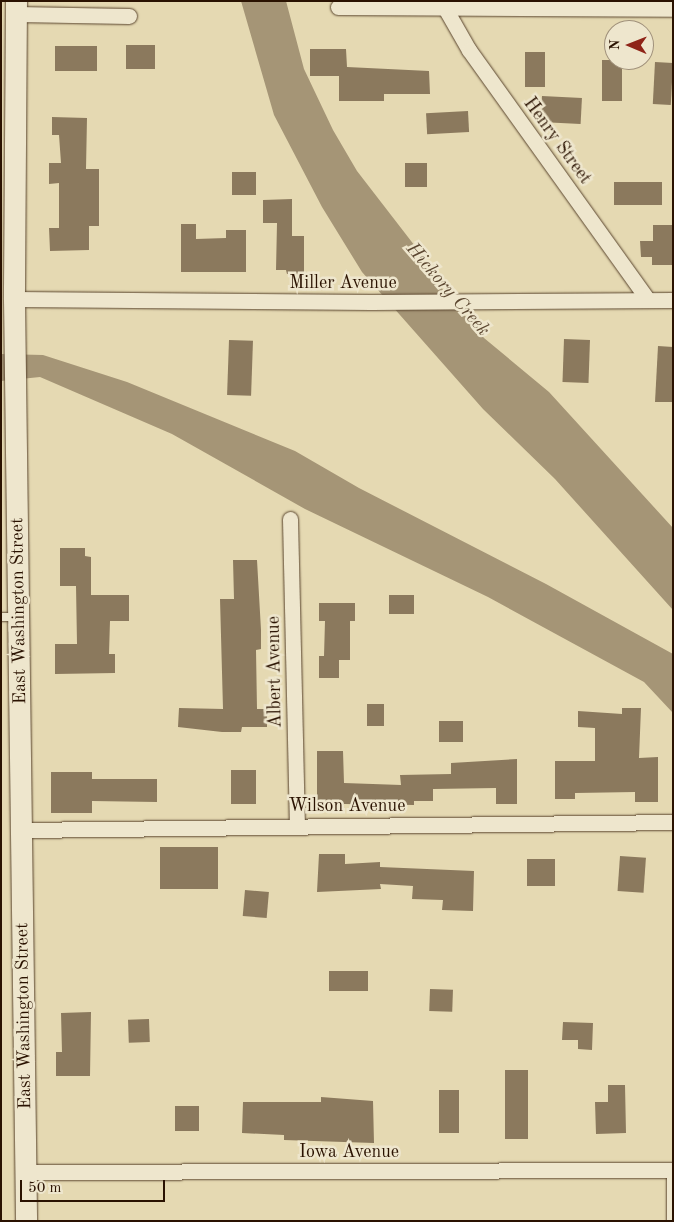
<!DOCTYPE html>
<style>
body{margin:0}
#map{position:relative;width:674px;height:1222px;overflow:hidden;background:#e5d9b2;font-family:"Old Standard TT",serif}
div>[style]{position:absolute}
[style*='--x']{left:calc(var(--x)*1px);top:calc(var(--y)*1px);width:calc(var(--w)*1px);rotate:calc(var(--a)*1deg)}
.water>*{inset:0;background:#a59576}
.building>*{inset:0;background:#8b795d;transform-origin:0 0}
.roads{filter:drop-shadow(0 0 1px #59442d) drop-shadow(0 0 1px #59442d)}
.lane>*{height:8px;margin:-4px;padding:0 4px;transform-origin:4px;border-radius:4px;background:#eee6cd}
.street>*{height:15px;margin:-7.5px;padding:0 7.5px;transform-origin:7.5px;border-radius:7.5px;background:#eee6cd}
.secondary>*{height:21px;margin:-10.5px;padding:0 10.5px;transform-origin:10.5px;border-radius:10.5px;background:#eee6cd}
span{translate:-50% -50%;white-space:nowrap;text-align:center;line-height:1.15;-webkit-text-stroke:5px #eee6cd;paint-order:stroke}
.street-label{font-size:18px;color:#2a1201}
.water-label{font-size:19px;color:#5b4630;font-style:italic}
.frame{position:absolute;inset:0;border:2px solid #2a1201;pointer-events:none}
.north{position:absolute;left:604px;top:20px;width:50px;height:50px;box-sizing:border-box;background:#eee6cd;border:1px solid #a0917b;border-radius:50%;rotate:271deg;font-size:14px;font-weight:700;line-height:20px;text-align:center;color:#2a1201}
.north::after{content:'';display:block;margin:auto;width:18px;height:22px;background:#8f2418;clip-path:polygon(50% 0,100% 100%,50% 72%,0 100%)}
.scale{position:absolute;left:20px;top:1180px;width:145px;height:22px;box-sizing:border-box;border:2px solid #2a1201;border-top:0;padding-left:6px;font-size:15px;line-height:18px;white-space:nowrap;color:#2a1201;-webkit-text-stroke:4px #eee6cd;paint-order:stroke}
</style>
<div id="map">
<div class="water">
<i style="clip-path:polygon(241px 1px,286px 1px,304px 69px,333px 130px,357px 171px,418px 250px,435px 280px,484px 338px,549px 392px,673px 528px,673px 610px,555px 479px,483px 409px,362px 272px,322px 207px,274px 115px)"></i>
<i style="clip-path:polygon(1px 354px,43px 355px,127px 382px,295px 451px,359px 488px,546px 584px,673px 654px,673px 713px,644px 682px,488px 597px,305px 509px,172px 434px,40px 377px,1px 381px)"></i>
</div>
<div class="building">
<i style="left:126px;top:45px;width:29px;height:24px"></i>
<i style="left:55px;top:46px;width:42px;height:25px"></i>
<i style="clip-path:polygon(310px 49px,346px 49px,347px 67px,429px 71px,430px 94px,384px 94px,384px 101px,339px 101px,339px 76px,310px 76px)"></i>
<i style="left:525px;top:52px;width:20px;height:35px"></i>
<i style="left:602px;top:60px;width:20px;height:41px"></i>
<i style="left:655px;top:62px;width:18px;height:42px;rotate:3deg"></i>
<i style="left:542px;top:96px;width:40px;height:26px;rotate:3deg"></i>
<i style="left:468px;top:111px;width:21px;height:42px;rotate:87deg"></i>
<i style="clip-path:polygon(52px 117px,87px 118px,86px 169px,99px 169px,99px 226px,89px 226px,89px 250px,50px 251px,49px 228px,59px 228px,59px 183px,49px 184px,49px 163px,61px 163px,59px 135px,52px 135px)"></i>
<i style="left:405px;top:163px;width:22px;height:24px"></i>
<i style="left:232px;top:172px;width:24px;height:23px"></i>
<i style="left:614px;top:182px;width:48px;height:23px"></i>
<i style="clip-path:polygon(292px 199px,292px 236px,304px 236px,304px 275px,287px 274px,286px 270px,276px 270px,277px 223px,263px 223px,263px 200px)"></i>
<i style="clip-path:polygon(181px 224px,196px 224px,196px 239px,226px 238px,226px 230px,246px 230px,246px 272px,181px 272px)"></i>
<i style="clip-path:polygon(653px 225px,673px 225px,673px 265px,652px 265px,652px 257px,641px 257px,640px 241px,653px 241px)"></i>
<i style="left:564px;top:339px;width:26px;height:43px;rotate:2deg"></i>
<i style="left:229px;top:340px;width:24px;height:55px;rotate:2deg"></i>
<i style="clip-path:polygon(658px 346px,673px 347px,673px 402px,655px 402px)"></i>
<i style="clip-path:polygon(60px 548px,85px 548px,85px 556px,91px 557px,91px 595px,129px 595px,129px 621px,110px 621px,109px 654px,115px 654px,115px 673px,55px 674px,55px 644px,77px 644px,76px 586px,60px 586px)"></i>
<i style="clip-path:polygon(233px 560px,257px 560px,261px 630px,261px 649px,256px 650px,257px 709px,267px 709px,267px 727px,242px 727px,241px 732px,222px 732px,178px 727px,179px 708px,223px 709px,220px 599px,234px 599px)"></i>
<i style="left:389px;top:595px;width:25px;height:19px"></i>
<i style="clip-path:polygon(319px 603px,355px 603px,355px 621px,350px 621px,350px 660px,339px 660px,339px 678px,319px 678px,319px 656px,324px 656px,325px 621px,319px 621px)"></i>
<i style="left:367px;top:704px;width:17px;height:22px"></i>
<i style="clip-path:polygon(622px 708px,641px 708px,639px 758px,658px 757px,658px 802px,635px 802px,635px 792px,575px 793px,575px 799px,555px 799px,555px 761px,595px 761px,595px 728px,578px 727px,578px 711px,622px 714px)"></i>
<i style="left:463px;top:721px;width:21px;height:24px;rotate:90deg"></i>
<i style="clip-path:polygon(317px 751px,343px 751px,344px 783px,401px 785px,400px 775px,451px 774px,451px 763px,517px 759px,517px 804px,496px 804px,496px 788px,433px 789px,433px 801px,414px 801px,414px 805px,344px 804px,344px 811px,317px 812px)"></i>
<i style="left:231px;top:770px;width:25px;height:34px"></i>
<i style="clip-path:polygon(51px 772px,92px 772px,92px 779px,157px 779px,157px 802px,92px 801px,92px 813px,51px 813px)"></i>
<i style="left:160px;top:847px;width:58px;height:42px"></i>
<i style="clip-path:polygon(319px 854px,345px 854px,345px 864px,380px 862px,380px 867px,474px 871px,473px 911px,442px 910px,443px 900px,412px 899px,413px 886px,380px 884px,381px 889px,317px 892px)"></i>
<i style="left:620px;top:856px;width:26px;height:35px;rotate:4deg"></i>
<i style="left:527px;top:859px;width:28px;height:27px"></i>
<i style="left:245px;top:890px;width:24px;height:26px;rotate:5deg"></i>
<i style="left:329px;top:971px;width:39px;height:20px"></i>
<i style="left:430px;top:989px;width:23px;height:22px;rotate:2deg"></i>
<i style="clip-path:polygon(91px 1012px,90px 1076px,56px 1076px,56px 1052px,62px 1052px,61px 1013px)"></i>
<i style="left:149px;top:1019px;width:23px;height:21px;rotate:88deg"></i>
<i style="clip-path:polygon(563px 1022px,593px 1023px,592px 1050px,578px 1049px,578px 1040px,562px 1040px)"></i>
<i style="left:505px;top:1070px;width:23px;height:69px"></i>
<i style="clip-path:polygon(608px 1085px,625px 1085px,626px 1133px,596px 1134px,595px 1102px,608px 1102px)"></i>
<i style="left:459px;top:1090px;width:43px;height:20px;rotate:90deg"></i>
<i style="clip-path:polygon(321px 1097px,373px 1101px,374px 1143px,284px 1140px,284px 1135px,242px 1133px,243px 1102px,321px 1102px)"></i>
<i style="left:175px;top:1106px;width:24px;height:25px"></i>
</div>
<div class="roads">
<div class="lane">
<i style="--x:1;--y:617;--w:16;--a:0"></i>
<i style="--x:671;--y:1170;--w:51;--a:90"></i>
</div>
<div class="street">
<i style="--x:441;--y:1;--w:56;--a:60.3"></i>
<i style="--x:469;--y:50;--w:307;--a:54.4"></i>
<i style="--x:338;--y:7;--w:335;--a:0.3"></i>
<i style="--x:16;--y:14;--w:113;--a:1"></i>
<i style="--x:14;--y:299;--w:357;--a:0.5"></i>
<i style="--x:371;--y:302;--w:302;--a:-0.4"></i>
<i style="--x:290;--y:519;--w:305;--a:88.7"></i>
<i style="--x:22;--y:830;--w:651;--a:-0.7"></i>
<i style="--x:25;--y:1172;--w:648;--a:-0.18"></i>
</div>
<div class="secondary">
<i style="--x:16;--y:1;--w:298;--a:90.4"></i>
<i style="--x:14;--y:299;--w:922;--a:89.25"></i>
</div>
</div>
<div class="street-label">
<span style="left:557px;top:141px;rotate:54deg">Henry Street</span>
<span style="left:343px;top:283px">Miller Avenue</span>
<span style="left:19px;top:611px;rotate:-91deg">East Washington Street</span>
<span style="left:275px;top:672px;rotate:-91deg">Albert Avenue</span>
<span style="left:347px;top:806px">Wilson Avenue</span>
<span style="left:24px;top:1016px;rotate:-91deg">East Washington Street</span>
<span style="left:349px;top:1152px">Iowa Avenue</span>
</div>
<div class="water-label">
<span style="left:447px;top:290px;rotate:49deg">Hickory Creek</span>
</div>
<div class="frame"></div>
<div class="north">N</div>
<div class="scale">50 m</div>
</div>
